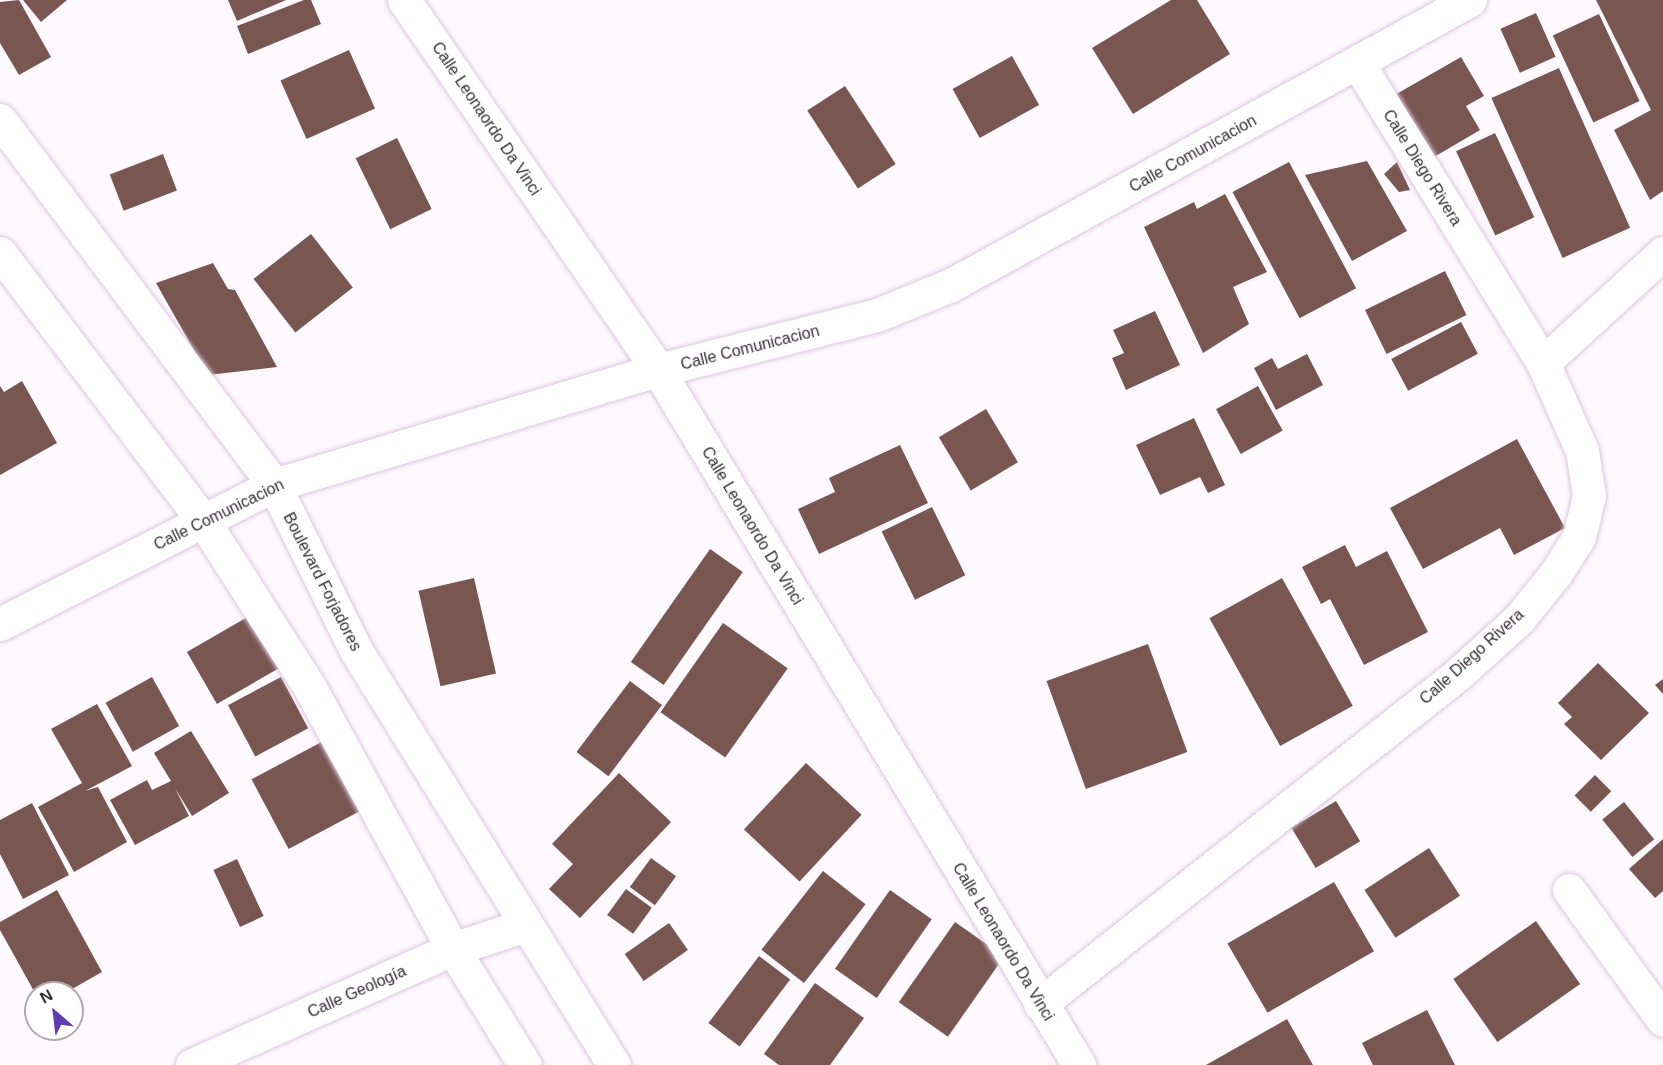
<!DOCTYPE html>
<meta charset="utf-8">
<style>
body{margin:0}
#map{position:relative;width:1663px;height:1065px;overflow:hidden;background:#fef9ff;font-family:Helvetica,sans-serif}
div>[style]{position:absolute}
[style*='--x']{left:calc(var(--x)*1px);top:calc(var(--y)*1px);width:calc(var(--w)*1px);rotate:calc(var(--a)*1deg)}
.building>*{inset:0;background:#795750;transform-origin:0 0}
.roads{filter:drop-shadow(0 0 2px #ddc5e0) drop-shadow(0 0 2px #ddc5e0)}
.minor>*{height:33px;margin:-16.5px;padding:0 16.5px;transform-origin:16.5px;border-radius:16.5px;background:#fff}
span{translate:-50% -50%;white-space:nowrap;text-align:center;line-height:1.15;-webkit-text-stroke:6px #fff;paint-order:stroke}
.street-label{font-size:16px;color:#362d37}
.north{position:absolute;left:24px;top:981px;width:60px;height:60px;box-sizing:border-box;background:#fff;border:2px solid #afabaf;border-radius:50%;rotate:332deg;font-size:16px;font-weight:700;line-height:24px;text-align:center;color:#362d37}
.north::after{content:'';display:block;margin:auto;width:21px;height:27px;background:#5e3cb4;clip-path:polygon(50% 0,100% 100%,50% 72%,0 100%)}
</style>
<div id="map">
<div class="building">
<i style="clip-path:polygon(19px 0,51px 57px,19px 75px,0 43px,0 2px)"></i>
<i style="clip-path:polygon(23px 0,67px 0,41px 22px)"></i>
<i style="clip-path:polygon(228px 0,286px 0,237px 21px)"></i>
<i style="clip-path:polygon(304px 0,311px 0,321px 24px,248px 54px,237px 26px)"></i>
<i style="clip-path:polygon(1171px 0,1197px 0,1230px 54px,1133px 114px,1092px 48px)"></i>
<i style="clip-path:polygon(1596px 0,1663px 0,1663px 191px,1650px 200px,1614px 130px,1651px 110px)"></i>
<i style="left:1536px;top:13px;width:48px;height:39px;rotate:66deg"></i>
<i style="left:1599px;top:14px;width:96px;height:51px;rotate:65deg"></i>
<i style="left:349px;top:50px;width:64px;height:75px;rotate:66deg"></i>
<i style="left:1012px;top:56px;width:56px;height:68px;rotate:61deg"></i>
<i style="clip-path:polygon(1461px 57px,1484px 96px,1466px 106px,1480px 130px,1429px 160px,1393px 96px)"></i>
<i style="left:1559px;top:68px;width:175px;height:74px;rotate:66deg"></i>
<i style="left:845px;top:86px;width:93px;height:45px;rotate:57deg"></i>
<i style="left:1495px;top:133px;width:93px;height:43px;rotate:65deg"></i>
<i style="left:397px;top:138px;width:79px;height:46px;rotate:64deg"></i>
<i style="left:163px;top:154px;width:39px;height:57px;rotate:69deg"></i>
<i style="clip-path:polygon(1367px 161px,1407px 231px,1352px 261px,1305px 175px)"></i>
<i style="left:1289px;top:162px;width:143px;height:64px;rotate:62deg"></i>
<i style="clip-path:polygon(1397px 162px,1410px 190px,1399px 192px,1384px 174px)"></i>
<i style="clip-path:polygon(1225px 194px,1267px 272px,1233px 287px,1249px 324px,1203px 353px,1144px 227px,1194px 202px,1197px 209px)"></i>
<i style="left:311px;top:234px;width:68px;height:73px;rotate:52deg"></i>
<i style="clip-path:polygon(213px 263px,228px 289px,235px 290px,277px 367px,208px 375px,156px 283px)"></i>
<i style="left:1445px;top:271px;width:49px;height:89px;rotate:64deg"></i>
<i style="clip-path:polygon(1155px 311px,1180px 365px,1126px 390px,1112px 358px,1124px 353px,1113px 330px)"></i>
<i style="left:1461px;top:322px;width:36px;height:79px;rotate:62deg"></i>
<i style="clip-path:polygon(1307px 354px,1323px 385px,1276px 410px,1254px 368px,1272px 358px,1278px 369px)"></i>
<i style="clip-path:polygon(22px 381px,57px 443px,0 475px,0 386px,4px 392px)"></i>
<i style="left:1258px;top:386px;width:51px;height:48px;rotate:61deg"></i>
<i style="left:986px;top:409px;width:62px;height:55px;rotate:59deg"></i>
<i style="clip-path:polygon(1194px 418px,1225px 485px,1208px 493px,1200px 477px,1160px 495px,1136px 445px)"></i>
<i style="clip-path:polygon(1517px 439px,1565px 528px,1514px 555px,1500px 528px,1423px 569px,1390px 508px)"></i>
<i style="clip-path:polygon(900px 445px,928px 503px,819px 554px,798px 509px,835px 492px,829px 478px)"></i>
<i style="left:932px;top:507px;width:76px;height:56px;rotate:64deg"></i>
<i style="clip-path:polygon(1345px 545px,1356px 567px,1387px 551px,1428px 632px,1364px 665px,1330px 599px,1321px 604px,1302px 567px)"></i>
<i style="left:710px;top:549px;width:40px;height:138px;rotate:35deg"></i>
<i style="left:474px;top:578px;width:98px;height:57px;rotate:77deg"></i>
<i style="left:1282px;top:578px;width:146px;height:83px;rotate:61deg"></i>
<i style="left:251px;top:615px;width:60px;height:74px;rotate:60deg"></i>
<i style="left:723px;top:623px;width:79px;height:109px;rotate:35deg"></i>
<i style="left:1148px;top:644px;width:115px;height:108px;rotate:70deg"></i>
<i style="clip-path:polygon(1598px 663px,1649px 713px,1601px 760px,1564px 724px,1572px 717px,1558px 703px)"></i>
<i style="left:152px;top:677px;width:56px;height:53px;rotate:61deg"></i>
<i style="left:281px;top:677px;width:58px;height:60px;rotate:62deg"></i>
<i style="clip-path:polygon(1663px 679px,1663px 694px,1655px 685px)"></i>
<i style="left:630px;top:681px;width:40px;height:89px;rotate:37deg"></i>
<i style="clip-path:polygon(97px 704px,132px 766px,85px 791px,98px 787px,127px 842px,74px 872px,38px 807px,82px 783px,51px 729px)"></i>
<i style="clip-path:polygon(191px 731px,229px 793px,192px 816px,175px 788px,189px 816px,135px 845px,110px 800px,147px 780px,152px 790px,171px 781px,154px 753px)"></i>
<i style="left:331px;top:737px;width:79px;height:90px;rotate:62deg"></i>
<i style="left:806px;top:763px;width:76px;height:91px;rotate:43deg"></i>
<i style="clip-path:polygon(619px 773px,671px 822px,580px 918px,549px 889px,573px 864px,552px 844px)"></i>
<i style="left:1595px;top:775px;width:23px;height:29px;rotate:45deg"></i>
<i style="left:1336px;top:801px;width:47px;height:52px;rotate:59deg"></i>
<i style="left:1624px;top:802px;width:48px;height:28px;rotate:51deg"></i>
<i style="clip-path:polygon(32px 803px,69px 875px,23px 899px,0 854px,0 820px)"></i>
<i style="clip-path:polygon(1663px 839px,1663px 891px,1655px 898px,1629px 869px)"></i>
<i style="left:1429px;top:848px;width:57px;height:77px;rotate:57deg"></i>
<i style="left:651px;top:858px;width:31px;height:36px;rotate:36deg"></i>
<i style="left:237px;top:859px;width:63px;height:26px;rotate:65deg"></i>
<i style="left:823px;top:871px;width:54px;height:100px;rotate:38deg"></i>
<i style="left:1334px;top:882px;width:80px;height:123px;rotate:60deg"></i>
<i style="left:626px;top:889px;width:32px;height:32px;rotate:36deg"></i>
<i style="clip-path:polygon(57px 890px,102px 972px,65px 993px,35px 993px,0 930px,0 922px)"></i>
<i style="left:890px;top:890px;width:51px;height:96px;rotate:35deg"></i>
<i style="left:1536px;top:921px;width:77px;height:101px;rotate:55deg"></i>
<i style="left:955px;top:922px;width:60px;height:98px;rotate:35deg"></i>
<i style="left:669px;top:923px;width:33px;height:54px;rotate:55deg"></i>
<i style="left:759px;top:956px;width:39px;height:84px;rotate:37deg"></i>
<i style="clip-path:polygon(815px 983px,864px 1018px,830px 1065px,779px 1065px,764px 1054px)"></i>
<i style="clip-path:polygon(1427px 1010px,1455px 1065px,1373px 1065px,1362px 1043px)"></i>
<i style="clip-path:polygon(1287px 1019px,1313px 1065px,1206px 1065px)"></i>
</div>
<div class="roads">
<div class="minor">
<i style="--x:404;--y:0;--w:449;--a:55.5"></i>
<i style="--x:658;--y:370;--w:813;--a:58.79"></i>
<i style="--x:0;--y:120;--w:456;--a:53.1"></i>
<i style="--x:274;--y:485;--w:186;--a:63.6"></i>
<i style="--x:357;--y:652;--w:486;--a:58.1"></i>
<i style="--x:0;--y:253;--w:338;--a:52.8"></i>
<i style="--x:204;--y:522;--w:197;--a:57.4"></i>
<i style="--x:310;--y:688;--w:298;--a:61.3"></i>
<i style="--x:453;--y:949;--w:137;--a:58.2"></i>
<i style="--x:1543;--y:363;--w:163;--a:-42.5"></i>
<i style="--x:0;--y:624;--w:307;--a:-26.9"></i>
<i style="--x:274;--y:485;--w:401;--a:-16.7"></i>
<i style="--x:658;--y:370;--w:226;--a:-14.1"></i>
<i style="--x:877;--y:315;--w:80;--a:-22.1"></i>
<i style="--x:951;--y:285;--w:592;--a:-28.77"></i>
<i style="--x:1569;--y:890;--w:160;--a:54.1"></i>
<i style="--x:1040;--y:1004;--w:531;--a:-38.27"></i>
<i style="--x:1457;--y:675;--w:84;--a:-42.1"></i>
<i style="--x:1519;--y:619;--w:59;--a:-51.2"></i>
<i style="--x:1556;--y:573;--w:43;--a:-57.4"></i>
<i style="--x:1579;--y:537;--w:42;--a:-76.3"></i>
<i style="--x:1589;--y:496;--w:46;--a:-98.8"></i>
<i style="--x:1582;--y:451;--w:96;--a:-113.9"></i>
<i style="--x:1543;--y:363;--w:352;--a:-121.7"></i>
<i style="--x:192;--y:1065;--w:286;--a:-24"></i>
<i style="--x:453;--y:949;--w:76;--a:-18.4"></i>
</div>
</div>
<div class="street-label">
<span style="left:486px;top:119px;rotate:56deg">Calle Leonaordo Da Vinci</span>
<span style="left:1193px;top:154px;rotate:-29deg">Calle Comunicacion</span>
<span style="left:1422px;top:168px;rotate:58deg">Calle Diego Rivera</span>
<span style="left:750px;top:348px;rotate:-14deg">Calle Comunicacion</span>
<span style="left:219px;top:515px;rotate:-26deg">Calle Comunicacion</span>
<span style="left:752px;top:526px;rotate:59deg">Calle Leonaordo Da Vinci</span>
<span style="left:322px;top:582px;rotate:63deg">Boulevard Forjadores</span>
<span style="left:1472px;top:657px;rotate:-42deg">Calle Diego Rivera</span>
<span style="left:1003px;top:942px;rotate:59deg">Calle Leonaordo Da Vinci</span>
<span style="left:357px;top:992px;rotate:-24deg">Calle Geología</span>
</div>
<div class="north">N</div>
</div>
